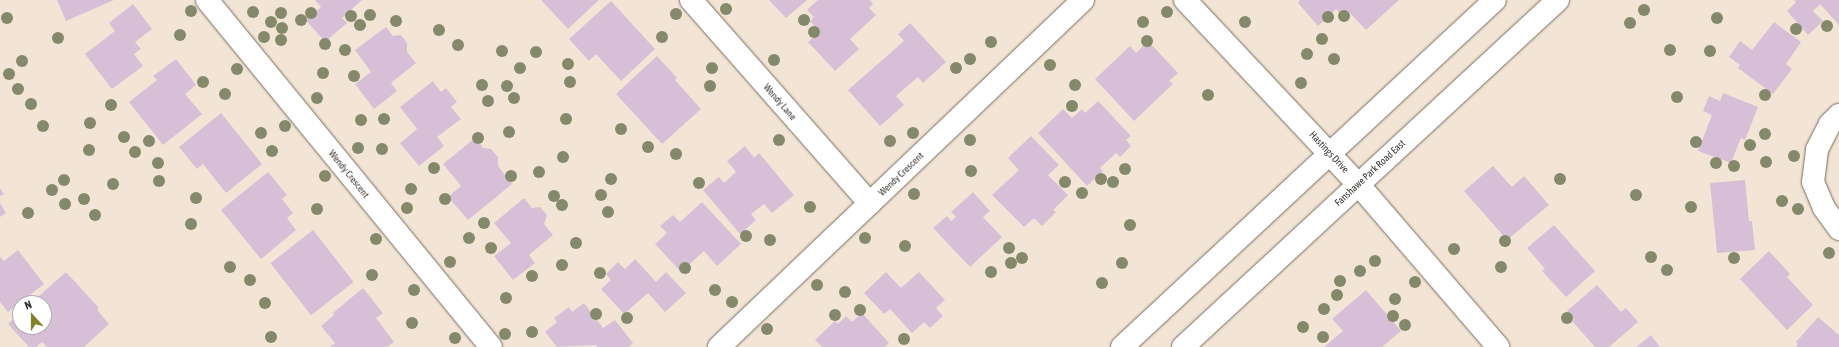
<!DOCTYPE html>
<style>
body{margin:0}
#map{position:relative;width:1839px;height:347px;overflow:hidden;background:#f3e5d6;font-family:"Asap Condensed",sans-serif}
div>[style]{position:absolute}
[style*='--x']{left:calc(var(--x)*1px);top:calc(var(--y)*1px);width:calc(var(--w)*1px);rotate:calc(var(--a)*1deg)}
.building>*{inset:0;background:#d8bfd8;transform-origin:0 0}
.roads{filter:drop-shadow(0 0 1px #786c5e) drop-shadow(0 0 1px #786c5e)}
.minor>*{height:22px;margin:-11px;padding:0 11px;transform-origin:11px;border-radius:11px;background:#fff}
.tertiary>*{height:22px;margin:-11px;padding:0 11px;transform-origin:11px;border-radius:11px;background:#fff}
.secondary>*{height:22px;margin:-11px;padding:0 11px;transform-origin:11px;border-radius:11px;background:#fff}
.trees>*{width:12px;height:12px;margin:-6px;border-radius:50%;background:#83896a}
span{translate:-50% -50%;white-space:nowrap;text-align:center;line-height:1.15;-webkit-text-stroke:3px #fff;paint-order:stroke}
.street-label{font-size:10px;color:#39342e}
.north{position:absolute;left:12px;top:295px;width:40px;height:40px;box-sizing:border-box;background:#fff;border:1px solid #b0aeab;border-radius:50%;rotate:339deg;font-size:11px;font-weight:700;line-height:16px;text-align:center;color:#39342e}
.north::after{content:'';display:block;margin:auto;width:14px;height:18px;background:#828029;clip-path:polygon(50% 0,100% 100%,50% 72%,0 100%)}
</style>
<div id="map">
<div class="building">
<i style="clip-path:polygon(57px 0,114px 0,66px 21px)"></i>
<i style="clip-path:polygon(315px 0,362px 0,342px 18px,347px 23px,325px 42px,306px 20px,321px 7px)"></i>
<i style="clip-path:polygon(541px 0,599px 0,568px 29px)"></i>
<i style="clip-path:polygon(769px 0,807px 0,786px 18px)"></i>
<i style="clip-path:polygon(818px 0,870px 0,873px 4px,869px 8px,876px 15px,850px 39px,859px 49px,835px 71px,808px 42px,820px 32px,810px 21px,814px 17px,807px 10px)"></i>
<i style="clip-path:polygon(1300px 0,1399px 0,1366px 30px,1348px 11px,1343px 16px,1336px 9px,1318px 26px,1298px 3px)"></i>
<i style="clip-path:polygon(1794px 0,1839px 0,1839px 25px,1820px 4px,1813px 11px,1823px 21px,1808px 35px,1787px 11px,1796px 2px)"></i>
<i style="clip-path:polygon(611px 1px,655px 49px,621px 81px,596px 54px,589px 61px,569px 39px)"></i>
<i style="clip-path:polygon(133px 4px,152px 29px,135px 42px,141px 49px,134px 54px,143px 66px,112px 89px,85px 54px,115px 31px,109px 23px)"></i>
<i style="clip-path:polygon(1774px 22px,1801px 42px,1786px 64px,1792px 69px,1773px 94px,1738px 68px,1740px 65px,1729px 57px,1740px 41px,1752px 50px)"></i>
<i style="clip-path:polygon(910px 23px,946px 62px,923px 83px,918px 77px,896px 96px,904px 105px,880px 126px,848px 90px,904px 41px,898px 34px)"></i>
<i style="clip-path:polygon(386px 27px,393px 36px,401px 35px,407px 43px,407px 52px,416px 63px,391px 83px,397px 91px,374px 109px,355px 84px,371px 72px,355px 50px)"></i>
<i style="clip-path:polygon(1148px 41px,1178px 73px,1169px 81px,1173px 84px,1134px 121px,1095px 79px,1130px 46px,1136px 53px)"></i>
<i style="clip-path:polygon(657px 56px,677px 78px,675px 80px,701px 109px,662px 144px,616px 94px)"></i>
<i style="clip-path:polygon(176px 59px,196px 85px,185px 94px,202px 114px,163px 145px,129px 102px,157px 80px,153px 76px)"></i>
<i style="clip-path:polygon(433px 81px,441px 92px,446px 88px,457px 102px,451px 107px,461px 119px,437px 137px,444px 146px,419px 166px,400px 143px,417px 129px,400px 107px)"></i>
<i style="clip-path:polygon(1723px 93px,1758px 107px,1745px 140px,1741px 138px,1731px 163px,1698px 151px,1712px 115px,1703px 111px,1709px 96px,1720px 101px)"></i>
<i style="clip-path:polygon(1098px 101px,1131px 136px,1126px 140px,1131px 146px,1120px 157px,1116px 153px,1100px 168px,1103px 171px,1087px 186px,1038px 133px,1063px 109px,1072px 118px,1082px 109px,1085px 113px)"></i>
<i style="clip-path:polygon(221px 113px,262px 164px,226px 193px,203px 164px,197px 169px,179px 147px)"></i>
<i style="clip-path:polygon(1031px 136px,1059px 165px,1048px 175px,1068px 195px,1053px 210px,1056px 212px,1042px 226px,1034px 218px,1024px 227px,992px 195px,1019px 170px,1008px 158px)"></i>
<i style="clip-path:polygon(475px 138px,483px 148px,491px 149px,498px 157px,498px 166px,512px 184px,468px 220px,448px 197px,461px 186px,443px 164px)"></i>
<i style="clip-path:polygon(745px 146px,754px 158px,759px 153px,794px 195px,772px 213px,764px 204px,751px 214px,756px 220px,740px 234px,703px 190px,719px 177px,724px 183px,736px 172px,727px 161px)"></i>
<i style="clip-path:polygon(1493px 166px,1512px 187px,1524px 176px,1549px 205px,1507px 240px,1464px 191px)"></i>
<i style="clip-path:polygon(268px 172px,287px 195px,282px 199px,293px 213px,287px 218px,296px 230px,261px 259px,221px 210px)"></i>
<i style="clip-path:polygon(1745px 180px,1749px 221px,1752px 221px,1755px 250px,1717px 253px,1710px 183px)"></i>
<i style="clip-path:polygon(0 188px,4px 194px,0 196px)"></i>
<i style="clip-path:polygon(973px 192px,990px 211px,983px 217px,1002px 237px,970px 267px,933px 228px,947px 216px,951px 221px,956px 217px,951px 212px)"></i>
<i style="clip-path:polygon(524px 198px,532px 208px,540px 207px,547px 215px,544px 224px,553px 235px,529px 255px,535px 263px,513px 280px,494px 256px,511px 243px,494px 223px)"></i>
<i style="clip-path:polygon(702px 202px,741px 244px,717px 266px,704px 251px,681px 272px,655px 244px,667px 233px,660px 226px,673px 215px,680px 222px)"></i>
<i style="clip-path:polygon(0 203px,6px 213px,0 217px)"></i>
<i style="clip-path:polygon(1554px 225px,1595px 271px,1566px 297px,1542px 271px,1545px 269px,1527px 248px)"></i>
<i style="left:313px;top:230px;width:66px;height:54px;rotate:52deg"></i>
<i style="clip-path:polygon(18px 250px,44px 284px,8px 312px,0 302px,0 257px,4px 261px)"></i>
<i style="clip-path:polygon(1769px 251px,1790px 274px,1787px 277px,1813px 305px,1787px 330px,1740px 279px)"></i>
<i style="clip-path:polygon(635px 259px,656px 282px,666px 272px,686px 293px,665px 312px,648px 293px,624px 314px,601px 289px,611px 280px,606px 274px,618px 262px,625px 269px)"></i>
<i style="clip-path:polygon(66px 272px,98px 307px,98px 311px,109px 324px,84px 347px,47px 347px,42px 342px,36px 347px,29px 347px,8px 324px,20px 313px,20px 327px,44px 327px,44px 303px,31px 303px)"></i>
<i style="clip-path:polygon(886px 272px,901px 288px,919px 272px,945px 300px,936px 308px,943px 316px,930px 328px,924px 322px,912px 333px,890px 309px,884px 314px,864px 293px)"></i>
<i style="clip-path:polygon(1597px 285px,1621px 312px,1626px 308px,1638px 322px,1609px 347px,1595px 347px,1572px 321px,1574px 319px,1567px 311px)"></i>
<i style="clip-path:polygon(363px 288px,383px 313px,376px 318px,394px 342px,387px 347px,330px 347px,335px 343px,321px 326px,334px 315px,333px 313px)"></i>
<i style="clip-path:polygon(1366px 290px,1401px 331px,1382px 347px,1324px 347px,1343px 331px,1332px 319px)"></i>
<i style="clip-path:polygon(584px 303px,603px 328px,615px 320px,633px 343px,629px 347px,597px 347px,596px 345px,557px 347px,545px 332px,557px 322px,554px 318px,569px 307px,572px 312px)"></i>
<i style="clip-path:polygon(862px 313px,889px 343px,885px 347px,822px 347px,815px 340px,835px 321px,838px 324px,846px 316px,852px 322px)"></i>
<i style="clip-path:polygon(1818px 317px,1839px 335px,1839px 347px,1796px 347px,1798px 344px,1796px 342px)"></i>
<i style="clip-path:polygon(1651px 335px,1660px 347px,1636px 347px)"></i>
</div>
<div class="roads">
<div class="minor">
<i style="--x:207;--y:0;--w:448;--a:50.7"></i>
<i style="--x:691;--y:0;--w:271;--a:48.7"></i>
<i style="--x:1839;--y:115;--w:13;--a:135"></i>
<i style="--x:1830;--y:124;--w:29;--a:117"></i>
<i style="--x:1817;--y:150;--w:32;--a:97"></i>
<i style="--x:1813;--y:182;--w:28;--a:67"></i>
<i style="--x:1824;--y:208;--w:26;--a:54"></i>
<i style="--x:719;--y:347;--w:503;--a:-43.63"></i>
</div>
<div class="tertiary">
<i style="--x:1185;--y:0;--w:253;--a:46.8"></i>
<i style="--x:1358;--y:184;--w:215;--a:49.3"></i>
</div>
<div class="secondary">
<i style="--x:1122;--y:347;--w:509;--a:-42.93"></i>
<i style="--x:1183;--y:347;--w:511;--a:-42.78"></i>
</div>
</div>
<div class="trees">
<i style="left:726px;top:9px"></i>
<i style="left:1644px;top:10px"></i>
<i style="left:191px;top:11px"></i>
<i style="left:253px;top:12px"></i>
<i style="left:1167px;top:12px"></i>
<i style="left:281px;top:13px"></i>
<i style="left:311px;top:13px"></i>
<i style="left:676px;top:14px"></i>
<i style="left:370px;top:15px"></i>
<i style="left:351px;top:16px"></i>
<i style="left:1344px;top:16px"></i>
<i style="left:1328px;top:17px"></i>
<i style="left:7px;top:18px"></i>
<i style="left:1717px;top:18px"></i>
<i style="left:301px;top:20px"></i>
<i style="left:804px;top:20px"></i>
<i style="left:396px;top:21px"></i>
<i style="left:271px;top:22px"></i>
<i style="left:1143px;top:22px"></i>
<i style="left:1245px;top:22px"></i>
<i style="left:1630px;top:23px"></i>
<i style="left:360px;top:25px"></i>
<i style="left:1827px;top:26px"></i>
<i style="left:282px;top:28px"></i>
<i style="left:1796px;top:29px"></i>
<i style="left:439px;top:30px"></i>
<i style="left:814px;top:32px"></i>
<i style="left:180px;top:35px"></i>
<i style="left:264px;top:37px"></i>
<i style="left:662px;top:37px"></i>
<i style="left:58px;top:38px"></i>
<i style="left:1322px;top:39px"></i>
<i style="left:281px;top:40px"></i>
<i style="left:1147px;top:41px"></i>
<i style="left:991px;top:42px"></i>
<i style="left:325px;top:44px"></i>
<i style="left:458px;top:45px"></i>
<i style="left:345px;top:50px"></i>
<i style="left:1670px;top:50px"></i>
<i style="left:502px;top:51px"></i>
<i style="left:1710px;top:51px"></i>
<i style="left:536px;top:52px"></i>
<i style="left:1307px;top:54px"></i>
<i style="left:970px;top:59px"></i>
<i style="left:1334px;top:59px"></i>
<i style="left:774px;top:60px"></i>
<i style="left:22px;top:61px"></i>
<i style="left:568px;top:64px"></i>
<i style="left:1050px;top:65px"></i>
<i style="left:520px;top:68px"></i>
<i style="left:712px;top:68px"></i>
<i style="left:956px;top:68px"></i>
<i style="left:237px;top:69px"></i>
<i style="left:323px;top:73px"></i>
<i style="left:9px;top:74px"></i>
<i style="left:354px;top:76px"></i>
<i style="left:203px;top:82px"></i>
<i style="left:570px;top:82px"></i>
<i style="left:1301px;top:83px"></i>
<i style="left:482px;top:85px"></i>
<i style="left:1075px;top:85px"></i>
<i style="left:507px;top:86px"></i>
<i style="left:710px;top:86px"></i>
<i style="left:18px;top:89px"></i>
<i style="left:225px;top:94px"></i>
<i style="left:1208px;top:95px"></i>
<i style="left:1765px;top:95px"></i>
<i style="left:1677px;top:97px"></i>
<i style="left:317px;top:98px"></i>
<i style="left:514px;top:98px"></i>
<i style="left:488px;top:101px"></i>
<i style="left:31px;top:104px"></i>
<i style="left:111px;top:105px"></i>
<i style="left:1072px;top:106px"></i>
<i style="left:384px;top:119px"></i>
<i style="left:566px;top:119px"></i>
<i style="left:361px;top:120px"></i>
<i style="left:90px;top:123px"></i>
<i style="left:43px;top:126px"></i>
<i style="left:285px;top:126px"></i>
<i style="left:621px;top:129px"></i>
<i style="left:509px;top:132px"></i>
<i style="left:261px;top:133px"></i>
<i style="left:913px;top:133px"></i>
<i style="left:1765px;top:134px"></i>
<i style="left:124px;top:137px"></i>
<i style="left:478px;top:138px"></i>
<i style="left:779px;top:140px"></i>
<i style="left:970px;top:140px"></i>
<i style="left:149px;top:141px"></i>
<i style="left:890px;top:141px"></i>
<i style="left:1696px;top:142px"></i>
<i style="left:1750px;top:145px"></i>
<i style="left:648px;top:147px"></i>
<i style="left:358px;top:148px"></i>
<i style="left:382px;top:149px"></i>
<i style="left:89px;top:150px"></i>
<i style="left:272px;top:151px"></i>
<i style="left:135px;top:152px"></i>
<i style="left:676px;top:154px"></i>
<i style="left:1794px;top:156px"></i>
<i style="left:563px;top:157px"></i>
<i style="left:1766px;top:162px"></i>
<i style="left:158px;top:163px"></i>
<i style="left:1716px;top:163px"></i>
<i style="left:1734px;top:166px"></i>
<i style="left:434px;top:168px"></i>
<i style="left:1125px;top:169px"></i>
<i style="left:971px;top:171px"></i>
<i style="left:539px;top:172px"></i>
<i style="left:325px;top:176px"></i>
<i style="left:511px;top:176px"></i>
<i style="left:611px;top:179px"></i>
<i style="left:1101px;top:179px"></i>
<i style="left:1560px;top:179px"></i>
<i style="left:64px;top:180px"></i>
<i style="left:159px;top:181px"></i>
<i style="left:1065px;top:182px"></i>
<i style="left:1113px;top:182px"></i>
<i style="left:699px;top:183px"></i>
<i style="left:113px;top:184px"></i>
<i style="left:411px;top:189px"></i>
<i style="left:52px;top:190px"></i>
<i style="left:1082px;top:193px"></i>
<i style="left:914px;top:194px"></i>
<i style="left:601px;top:195px"></i>
<i style="left:1636px;top:195px"></i>
<i style="left:554px;top:196px"></i>
<i style="left:196px;top:198px"></i>
<i style="left:84px;top:199px"></i>
<i style="left:445px;top:199px"></i>
<i style="left:1782px;top:201px"></i>
<i style="left:65px;top:204px"></i>
<i style="left:562px;top:205px"></i>
<i style="left:810px;top:207px"></i>
<i style="left:1691px;top:207px"></i>
<i style="left:407px;top:208px"></i>
<i style="left:317px;top:209px"></i>
<i style="left:1798px;top:209px"></i>
<i style="left:608px;top:212px"></i>
<i style="left:28px;top:213px"></i>
<i style="left:95px;top:215px"></i>
<i style="left:484px;top:223px"></i>
<i style="left:191px;top:224px"></i>
<i style="left:1130px;top:225px"></i>
<i style="left:746px;top:236px"></i>
<i style="left:469px;top:238px"></i>
<i style="left:865px;top:238px"></i>
<i style="left:376px;top:239px"></i>
<i style="left:770px;top:240px"></i>
<i style="left:1505px;top:241px"></i>
<i style="left:576px;top:243px"></i>
<i style="left:905px;top:246px"></i>
<i style="left:491px;top:248px"></i>
<i style="left:1009px;top:248px"></i>
<i style="left:1454px;top:249px"></i>
<i style="left:1829px;top:253px"></i>
<i style="left:1651px;top:257px"></i>
<i style="left:1022px;top:258px"></i>
<i style="left:1734px;top:258px"></i>
<i style="left:1375px;top:261px"></i>
<i style="left:450px;top:262px"></i>
<i style="left:1011px;top:263px"></i>
<i style="left:1122px;top:263px"></i>
<i style="left:562px;top:265px"></i>
<i style="left:230px;top:267px"></i>
<i style="left:1501px;top:267px"></i>
<i style="left:685px;top:268px"></i>
<i style="left:1667px;top:270px"></i>
<i style="left:1360px;top:271px"></i>
<i style="left:991px;top:272px"></i>
<i style="left:600px;top:273px"></i>
<i style="left:372px;top:275px"></i>
<i style="left:532px;top:276px"></i>
<i style="left:250px;top:280px"></i>
<i style="left:1340px;top:281px"></i>
<i style="left:1415px;top:282px"></i>
<i style="left:1102px;top:283px"></i>
<i style="left:817px;top:285px"></i>
<i style="left:414px;top:290px"></i>
<i style="left:715px;top:290px"></i>
<i style="left:845px;top:292px"></i>
<i style="left:1337px;top:295px"></i>
<i style="left:506px;top:298px"></i>
<i style="left:1395px;top:299px"></i>
<i style="left:732px;top:302px"></i>
<i style="left:265px;top:303px"></i>
<i style="left:1324px;top:309px"></i>
<i style="left:860px;top:310px"></i>
<i style="left:596px;top:314px"></i>
<i style="left:835px;top:315px"></i>
<i style="left:1393px;top:316px"></i>
<i style="left:627px;top:318px"></i>
<i style="left:1567px;top:318px"></i>
<i style="left:412px;top:323px"></i>
<i style="left:1405px;top:325px"></i>
<i style="left:1303px;top:327px"></i>
<i style="left:767px;top:329px"></i>
<i style="left:532px;top:332px"></i>
<i style="left:505px;top:334px"></i>
<i style="left:271px;top:337px"></i>
<i style="left:1323px;top:337px"></i>
<i style="left:455px;top:338px"></i>
<i style="left:904px;top:339px"></i>
</div>
<div class="street-label">
<span style="left:780px;top:102px;rotate:49deg">Wendy Lane</span>
<span style="left:1329px;top:152px;rotate:47deg">Hastings Drive</span>
<span style="left:1370px;top:173px;rotate:-43deg">Fanshawe Park Road East</span>
<span style="left:349px;top:174px;rotate:51deg">Wendy Crescent</span>
<span style="left:901px;top:174px;rotate:-44deg">Wendy Crescent</span>
</div>
<div class="north">N</div>
</div>
